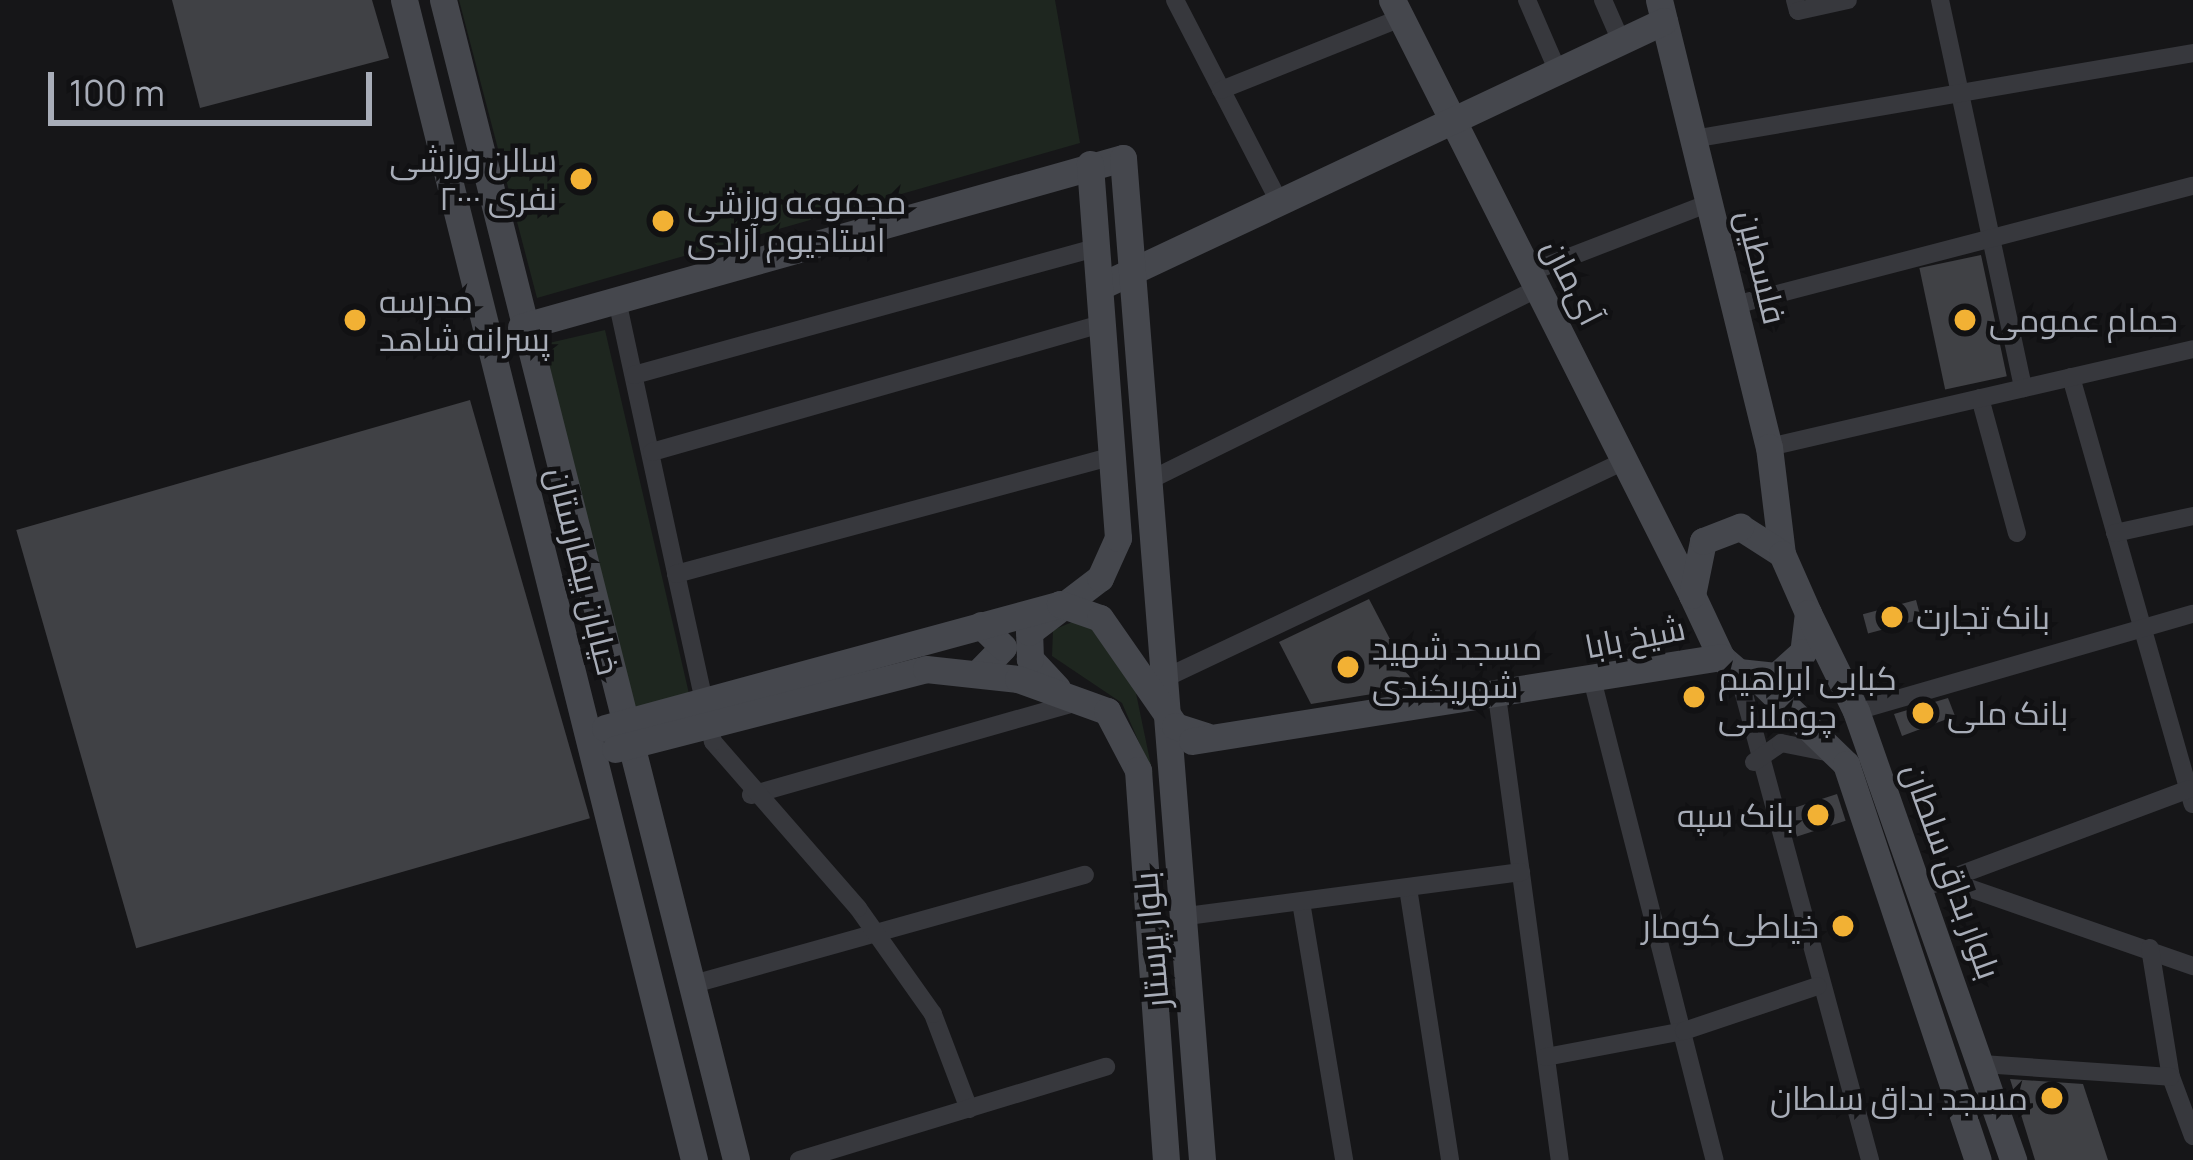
<!DOCTYPE html>
<meta charset="utf-8">
<style>
body{margin:0}
#map{position:relative;width:2193px;height:1160px;overflow:hidden;background:#161618;font-family:Manrope,Cairo,sans-serif}
div>[style]{position:absolute}
[style*='--x']{left:calc(var(--x)*1px);top:calc(var(--y)*1px);width:calc(var(--w)*1px);rotate:calc(var(--a)*1deg)}
.green>*{inset:0;background:#1e261f;transform-origin:0 0}
.building>*{inset:0;background:#404145;transform-origin:0 0}
.street>*{height:18px;margin:-9px;padding:0 9px;transform-origin:9px;border-radius:9px;background:#37383d}
.secondary>*{height:27px;margin:-13.5px;padding:0 13.5px;transform-origin:13.5px;border-radius:13.5px;background:#45474d}
.dots>*{width:33px;height:33px;translate:-50% -50%;box-sizing:border-box;border:6px solid #111113;border-radius:50%}
span{translate:-50% -50%;white-space:nowrap;text-align:center;line-height:1.15;-webkit-text-stroke:9px #111113;paint-order:stroke}
.poi-label{font-size:33px;color:#a8adb8}
.right{translate:-100% -50%;text-align:right}
.left{translate:0 -50%;text-align:left}
.street-label{font-size:33px;color:#a8adb8}
.scale{position:absolute;left:48px;top:72px;width:324px;height:54px;box-sizing:border-box;border:6px solid #a8adb8;border-top:0;padding-left:15px;font-size:36px;line-height:42px;white-space:nowrap;color:#a8adb8;-webkit-text-stroke:9px #111113;paint-order:stroke}
</style>
<div id="map">
<div class="green">
<i style="clip-path:polygon(459px 0,1055px 0,1080px 143px,537px 298px)"></i>
<i style="left:605px;top:330px;width:376px;height:62px;rotate:77deg"></i>
<i style="clip-path:polygon(1082px 618px,1132px 674px,1153px 775px,1122px 703px,1052px 656px,1053px 630px)"></i>
</div>
<div class="building">
<i style="clip-path:polygon(172px 0,372px 0,389px 58px,200px 108px)"></i>
<i style="left:1981px;top:255px;width:124px;height:63px;rotate:78deg"></i>
<i style="left:470px;top:400px;width:435px;height:472px;rotate:74deg"></i>
<i style="clip-path:polygon(1369px 599px,1415px 687px,1311px 704px,1279px 642px)"></i>
<i style="left:1916px;top:600px;width:20px;height:55px;rotate:75deg"></i>
<i style="clip-path:polygon(1948px 698px,1955px 716px,1902px 736px,1894px 714px)"></i>
<i style="left:1837px;top:794px;width:28px;height:51px;rotate:72deg"></i>
<i style="clip-path:polygon(2010px 1079px,2083px 1084px,2108px 1160px,2035px 1160px)"></i>
</div>
<div class="street">
<i style="--x:1175;--y:0;--w:229;--a:62.7"></i>
<i style="--x:1527;--y:0;--w:73;--a:66.6"></i>
<i style="--x:1603;--y:0;--w:43;--a:66.4"></i>
<i style="--x:1795;--y:0;--w:11;--a:75"></i>
<i style="--x:1798;--y:11;--w:51;--a:-12.4"></i>
<i style="--x:1940;--y:0;--w:397;--a:77.9"></i>
<i style="--x:1221;--y:90;--w:194;--a:-21.8"></i>
<i style="--x:1693;--y:139;--w:507;--a:-9.76"></i>
<i style="--x:1528;--y:273;--w:194;--a:-21.1"></i>
<i style="--x:617;--y:300;--w:280;--a:77.8"></i>
<i style="--x:1735;--y:305;--w:473;--a:-14.6"></i>
<i style="--x:634;--y:375;--w:483;--a:-15.4"></i>
<i style="--x:2071;--y:377;--w:444;--a:74.1"></i>
<i style="--x:1980;--y:398;--w:140;--a:74.7"></i>
<i style="--x:1769;--y:447;--w:435;--a:-13"></i>
<i style="--x:652;--y:452;--w:471;--a:-15.9"></i>
<i style="--x:1148;--y:481;--w:434;--a:-26.3"></i>
<i style="--x:2115;--y:533;--w:80;--a:-12.3"></i>
<i style="--x:1738;--y:672;--w:506;--a:74.86"></i>
<i style="--x:1163;--y:679;--w:508;--a:-25.3"></i>
<i style="--x:1593;--y:683;--w:492;--a:75.7"></i>
<i style="--x:1497;--y:696;--w:468;--a:82.3"></i>
<i style="--x:1856;--y:711;--w:351;--a:-16.1"></i>
<i style="--x:1754;--y:762;--w:33;--a:-35"></i>
<i style="--x:1781;--y:743;--w:46;--a:11.3"></i>
<i style="--x:751;--y:795;--w:343;--a:-15.9"></i>
<i style="--x:1946;--y:880;--w:259;--a:-20.5"></i>
<i style="--x:1408;--y:888;--w:275;--a:81.2"></i>
<i style="--x:1921;--y:888;--w:26;--a:-18"></i>
<i style="--x:1946;--y:880;--w:262;--a:19.2"></i>
<i style="--x:1301;--y:902;--w:262;--a:80.5"></i>
<i style="--x:1187;--y:916;--w:337;--a:-7.5"></i>
<i style="--x:2150;--y:948;--w:131;--a:80.8"></i>
<i style="--x:2171;--y:1077;--w:63;--a:69.6"></i>
<i style="--x:690;--y:985;--w:410;--a:-15.6"></i>
<i style="--x:1546;--y:1057;--w:140;--a:-10.7"></i>
<i style="--x:1684;--y:1031;--w:141;--a:-18.6"></i>
<i style="--x:1982;--y:1064;--w:189;--a:3.9"></i>
<i style="--x:969;--y:1109;--w:102;--a:-110.8"></i>
<i style="--x:933;--y:1014;--w:130;--a:-125.3"></i>
<i style="--x:858;--y:908;--w:220;--a:-131.1"></i>
<i style="--x:713;--y:742;--w:172;--a:-102.4"></i>
<i style="--x:676;--y:574;--w:454;--a:-15.1"></i>
<i style="--x:799;--y:1160;--w:321;--a:-16.9"></i>
</div>
<div class="secondary">
<i style="--x:404;--y:0;--w:1196;--a:75.96"></i>
<i style="--x:443;--y:0;--w:1196;--a:75.82"></i>
<i style="--x:1392;--y:0;--w:666;--a:63.24"></i>
<i style="--x:1659;--y:0;--w:460;--a:76.2"></i>
<i style="--x:1769;--y:447;--w:108;--a:83.1"></i>
<i style="--x:1103;--y:285;--w:620;--a:-25.2"></i>
<i style="--x:521;--y:327;--w:625;--a:-15.68"></i>
<i style="--x:1123;--y:158;--w:1005;--a:85.49"></i>
<i style="--x:1740;--y:527;--w:50;--a:32.7"></i>
<i style="--x:1782;--y:554;--w:64;--a:66.2"></i>
<i style="--x:1808;--y:613;--w:39;--a:97"></i>
<i style="--x:1803;--y:652;--w:36;--a:138"></i>
<i style="--x:1776;--y:676;--w:38;--a:-174"></i>
<i style="--x:1738;--y:672;--w:23;--a:-139"></i>
<i style="--x:1721;--y:657;--w:68;--a:-115.1"></i>
<i style="--x:1692;--y:595;--w:55;--a:-78.5"></i>
<i style="--x:1703;--y:541;--w:40;--a:-21"></i>
<i style="--x:1808;--y:613;--w:109;--a:63.9"></i>
<i style="--x:1856;--y:711;--w:476;--a:70.7"></i>
<i style="--x:980;--y:671;--w:33;--a:-46"></i>
<i style="--x:1003;--y:647;--w:31;--a:-135"></i>
<i style="--x:1757;--y:678;--w:124;--a:44"></i>
<i style="--x:1846;--y:764;--w:417;--a:71.6"></i>
<i style="--x:1057;--y:688;--w:40;--a:-133"></i>
<i style="--x:1030;--y:659;--w:27;--a:-92"></i>
<i style="--x:1029;--y:632;--w:89;--a:-37.3"></i>
<i style="--x:1100;--y:578;--w:44;--a:-65.8"></i>
<i style="--x:1118;--y:538;--w:375;--a:-94.3"></i>
<i style="--x:605;--y:728;--w:472;--a:-15.2"></i>
<i style="--x:1060;--y:604;--w:42;--a:19.3"></i>
<i style="--x:1100;--y:618;--w:131;--a:55.2"></i>
<i style="--x:1175;--y:726;--w:32;--a:18"></i>
<i style="--x:1192;--y:741;--w:536;--a:-9.02"></i>
<i style="--x:615;--y:749;--w:321;--a:-14.4"></i>
<i style="--x:926;--y:669;--w:93;--a:6.2"></i>
<i style="--x:1018;--y:679;--w:95;--a:19.8"></i>
<i style="--x:1107;--y:711;--w:67;--a:62.3"></i>
<i style="--x:1138;--y:770;--w:391;--a:85.9"></i>
</div>
<div class="dots">
<i style="left:581px;top:179px;background:#f2b134"></i>
<i style="left:663px;top:221px;background:#f2b134"></i>
<i style="left:355px;top:320px;background:#f2b134"></i>
<i style="left:1965px;top:320px;background:#f2b134"></i>
<i style="left:1892px;top:617px;background:#f2b134"></i>
<i style="left:1348px;top:667px;background:#f2b134"></i>
<i style="left:1694px;top:697px;background:#f2b134"></i>
<i style="left:1923px;top:713px;background:#f2b134"></i>
<i style="left:1818px;top:815px;background:#f2b134"></i>
<i style="left:1843px;top:926px;background:#f2b134"></i>
<i style="left:2052px;top:1098px;background:#f2b134"></i>
</div>
<div class="poi-label">
<span class="right" style="left:557px;top:179px">سالن ورزشی<br>۲۰۰۰ نفری</span>
<span class="left" style="left:687px;top:221px">مجموعه ورزشی<br>استادیوم آزادی</span>
<span class="left" style="left:379px;top:320px">مدرسه<br>پسرانه شاهد</span>
<span class="left" style="left:1989px;top:320px">حمام عمومی</span>
<span class="left" style="left:1916px;top:617px">بانک تجارت</span>
<span class="left" style="left:1372px;top:667px">مسجد شهید<br>شهریکندی</span>
<span class="left" style="left:1718px;top:697px">کبابی ابراهیم<br>چوملانی</span>
<span class="left" style="left:1947px;top:713px">بانک ملی</span>
<span class="right" style="left:1794px;top:815px">بانک سپه</span>
<span class="right" style="left:1819px;top:926px">خیاطی کومار</span>
<span class="right" style="left:2028px;top:1098px">مسجد بداق سلطان</span>
</div>
<div class="street-label">
<span style="left:1762px;top:267px;rotate:76deg">فلسطین</span>
<span style="left:1573px;top:282px;rotate:63deg">آی‌مان</span>
<span style="left:584px;top:571px;rotate:76deg">خیابان بیمارستان</span>
<span style="left:1635px;top:637px;rotate:-11deg">شیخ بابا</span>
<span style="left:1952px;top:871px;rotate:70deg">بلوار بداق سلطان</span>
<span style="left:1151px;top:940px;rotate:-95deg">بلوار پرستار</span>
</div>
<div class="scale">100 m</div>
</div>
